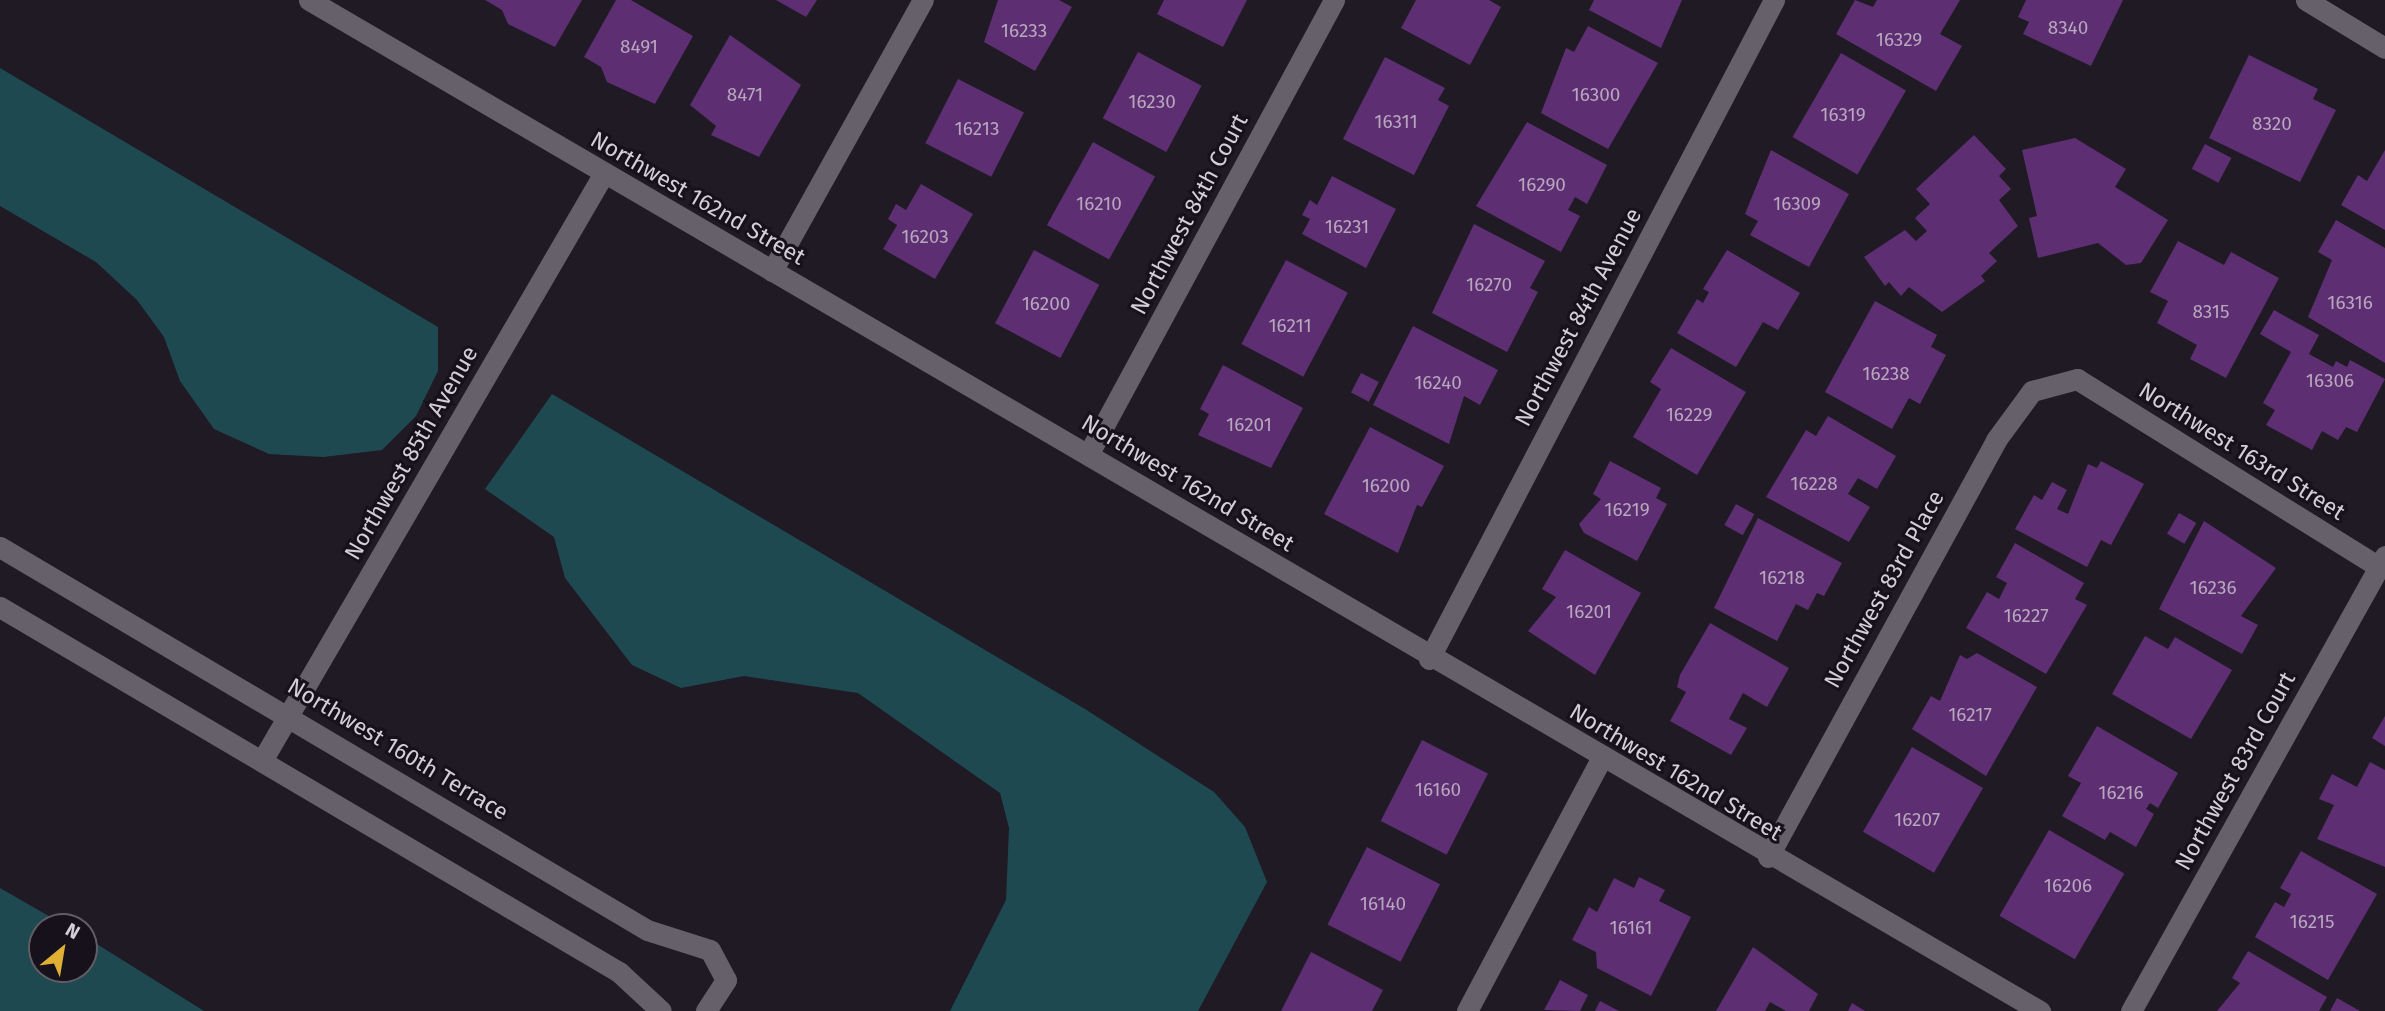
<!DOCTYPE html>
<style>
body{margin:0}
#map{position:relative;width:2385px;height:1011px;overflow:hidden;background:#1f1a24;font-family:"Fira Sans",sans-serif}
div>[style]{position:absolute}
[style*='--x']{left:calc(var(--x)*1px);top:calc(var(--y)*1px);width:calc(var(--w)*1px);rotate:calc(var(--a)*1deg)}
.water>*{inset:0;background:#1f4951}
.building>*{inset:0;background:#5e2e72;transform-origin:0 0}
.minor>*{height:21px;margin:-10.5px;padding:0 10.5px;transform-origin:10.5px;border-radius:10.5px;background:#66606b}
span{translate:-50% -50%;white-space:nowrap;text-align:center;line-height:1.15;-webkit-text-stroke:6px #16111a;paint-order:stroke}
.number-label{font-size:19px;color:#b6a7bd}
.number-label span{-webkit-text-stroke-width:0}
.street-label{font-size:23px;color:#d3cfd6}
.north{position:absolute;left:28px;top:913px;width:70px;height:70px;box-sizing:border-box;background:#16111a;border:2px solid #625d65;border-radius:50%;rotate:30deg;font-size:19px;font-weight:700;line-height:28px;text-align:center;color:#d3cfd6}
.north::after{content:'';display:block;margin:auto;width:24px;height:32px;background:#e0b034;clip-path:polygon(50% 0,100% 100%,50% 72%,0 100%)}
</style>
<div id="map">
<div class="water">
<i style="clip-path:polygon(0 68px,438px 327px,438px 371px,416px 416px,382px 450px,323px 457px,269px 454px,214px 429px,180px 381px,164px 337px,137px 300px,96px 262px,0 206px)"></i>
<i style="clip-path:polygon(552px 394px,1085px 709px,1214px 792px,1245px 827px,1267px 882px,1198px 1011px,950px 1011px,1006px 900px,1009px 828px,1000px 793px,858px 693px,744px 676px,681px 688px,632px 665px,565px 578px,554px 537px,485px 489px)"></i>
<i style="clip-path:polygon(0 888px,68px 927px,42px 927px,42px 969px,84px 969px,84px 936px,204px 1011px,0 1011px)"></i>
</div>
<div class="building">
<i style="clip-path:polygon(485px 0,582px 0,555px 47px,508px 24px,502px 10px)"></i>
<i style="clip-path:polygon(616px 0,631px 0,693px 36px,655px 104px,607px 82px,601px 67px,584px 57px)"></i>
<i style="clip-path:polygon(776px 0,817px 0,806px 17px)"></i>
<i style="clip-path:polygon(998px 0,1059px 0,1072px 7px,1035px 71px,984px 42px)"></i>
<i style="clip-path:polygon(1164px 0,1247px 0,1223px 47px,1157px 14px)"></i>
<i style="clip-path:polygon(1416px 0,1489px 0,1501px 7px,1470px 65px,1401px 28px)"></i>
<i style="clip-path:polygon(1594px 0,1690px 0,1682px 0,1661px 48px,1589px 10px)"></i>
<i style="clip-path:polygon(1855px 0,1873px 7px,1877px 0,1960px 0,1940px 34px,1962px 46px,1936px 91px,1836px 34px)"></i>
<i style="clip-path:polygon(2026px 0,2123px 0,2091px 66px,2023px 34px,2029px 22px,2018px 17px)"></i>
<i style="clip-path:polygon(1588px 26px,1658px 63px,1608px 149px,1541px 113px,1566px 48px,1574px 52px)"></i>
<i style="clip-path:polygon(730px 35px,801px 85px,759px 157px,711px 135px,716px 126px,690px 105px)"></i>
<i style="left:1138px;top:52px;width:72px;height:75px;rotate:28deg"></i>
<i style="left:1841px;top:53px;width:75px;height:97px;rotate:30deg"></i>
<i style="clip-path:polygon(2249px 55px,2318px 89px,2313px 99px,2336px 110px,2300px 182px,2209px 138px)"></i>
<i style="clip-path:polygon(1385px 57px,1445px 88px,1438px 100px,1449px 106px,1414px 175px,1343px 139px)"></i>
<i style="left:958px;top:79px;width:74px;height:72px;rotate:27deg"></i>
<i style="clip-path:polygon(1527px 122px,1607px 165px,1587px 204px,1575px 197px,1568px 210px,1580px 216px,1561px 252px,1476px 206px)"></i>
<i style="clip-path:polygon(1974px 135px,2006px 169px,1999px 176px,2011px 189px,1999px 200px,2018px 226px,1989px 253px,1997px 261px,1981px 276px,1985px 281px,1942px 312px,1909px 287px,1901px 296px,1889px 282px,1885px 286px,1864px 257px,1905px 230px,1916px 241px,1927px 231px,1915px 218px,1930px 204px,1916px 189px)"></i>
<i style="clip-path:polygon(2075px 138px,2126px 169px,2115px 187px,2168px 220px,2141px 263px,2126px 265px,2098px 243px,2038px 258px,2029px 218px,2037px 216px,2022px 150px)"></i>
<i style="left:1093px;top:142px;width:71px;height:95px;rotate:29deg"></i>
<i style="left:2205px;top:144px;width:30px;height:28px;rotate:28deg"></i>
<i style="clip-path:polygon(1771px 150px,1849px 194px,1809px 267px,1750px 235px,1758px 221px,1745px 214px)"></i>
<i style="clip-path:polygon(2385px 150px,2385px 230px,2341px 205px,2358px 175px,2367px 181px)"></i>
<i style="clip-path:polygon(1332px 176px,1396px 209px,1366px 268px,1302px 234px,1310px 219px,1302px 215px,1310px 200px,1317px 205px)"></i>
<i style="clip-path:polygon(921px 184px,973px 214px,935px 279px,883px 249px,897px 225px,888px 219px,896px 204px,906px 210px)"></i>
<i style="clip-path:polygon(2336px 220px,2385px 248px,2385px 363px,2308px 317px,2332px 260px,2318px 252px)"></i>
<i style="clip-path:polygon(1474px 224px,1545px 261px,1530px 288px,1538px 292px,1507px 352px,1432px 313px)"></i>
<i style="clip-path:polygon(2178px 241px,2224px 265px,2231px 252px,2279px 278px,2226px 378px,2190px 359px,2197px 345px,2157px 323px,2168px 301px,2150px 292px)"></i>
<i style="left:1034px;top:250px;width:74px;height:83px;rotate:28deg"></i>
<i style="clip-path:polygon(1727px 250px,1800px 293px,1778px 330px,1763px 322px,1736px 367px,1677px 333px,1697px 299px,1703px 303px,1709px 292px,1703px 289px)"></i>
<i style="left:1286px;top:260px;width:70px;height:95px;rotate:28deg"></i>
<i style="clip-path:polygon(1875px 301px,1937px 335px,1931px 347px,1946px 355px,1920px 404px,1909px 398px,1892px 429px,1825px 392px)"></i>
<i style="clip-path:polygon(2274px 310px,2319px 335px,2309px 354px,2333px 367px,2336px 361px,2347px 367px,2350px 360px,2385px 379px,2357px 432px,2346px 427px,2338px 440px,2322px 431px,2312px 450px,2266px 425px,2275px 410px,2263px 403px,2291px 352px,2260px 334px)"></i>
<i style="clip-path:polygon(1413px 326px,1498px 370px,1480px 405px,1464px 396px,1449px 444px,1373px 405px)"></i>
<i style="clip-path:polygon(1671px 348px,1746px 392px,1697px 475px,1633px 437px,1661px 389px,1650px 382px)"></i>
<i style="clip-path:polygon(1223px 365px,1303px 408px,1271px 468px,1198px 435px,1209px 414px,1200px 409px)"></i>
<i style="left:1361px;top:373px;width:20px;height:22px;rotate:27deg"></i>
<i style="clip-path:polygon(1828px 416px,1896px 456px,1877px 489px,1858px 478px,1848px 494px,1870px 507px,1849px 542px,1766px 497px,1806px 430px,1816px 436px)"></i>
<i style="clip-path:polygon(1370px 427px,1444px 466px,1422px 507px,1417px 505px,1398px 553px,1324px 514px)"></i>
<i style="clip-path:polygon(1610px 461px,1661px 488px,1656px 498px,1667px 504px,1637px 561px,1584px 533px,1579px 524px,1601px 499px,1593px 494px)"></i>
<i style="clip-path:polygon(2101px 461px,2144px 484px,2111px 545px,2101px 540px,2087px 567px,2015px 529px,2034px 495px,2042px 500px,2052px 482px,2067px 490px,2057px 509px,2068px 514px,2088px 464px,2097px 468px)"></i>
<i style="left:1736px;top:504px;width:21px;height:24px;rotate:29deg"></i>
<i style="left:2179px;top:513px;width:20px;height:24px;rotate:30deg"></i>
<i style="clip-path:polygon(1758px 518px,1842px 563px,1824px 596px,1817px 593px,1808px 610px,1796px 604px,1777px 641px,1714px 608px)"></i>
<i style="clip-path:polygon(2204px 521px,2276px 568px,2241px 616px,2258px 625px,2242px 654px,2159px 609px)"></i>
<i style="clip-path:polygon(2015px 543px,2084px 583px,2075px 599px,2087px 605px,2046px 674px,1966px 628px,1987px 592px,1999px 599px,2007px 583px,1996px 577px)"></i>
<i style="clip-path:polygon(1565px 550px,1641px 593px,1595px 675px,1528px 631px,1556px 597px,1542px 589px)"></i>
<i style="clip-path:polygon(1710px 623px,1789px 668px,1767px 707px,1743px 693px,1729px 719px,1747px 728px,1731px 755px,1670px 721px,1686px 692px,1677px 687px,1680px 675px)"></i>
<i style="clip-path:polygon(2145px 636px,2168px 649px,2175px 637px,2232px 670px,2191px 739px,2112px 694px)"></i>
<i style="clip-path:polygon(1977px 653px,2037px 687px,1986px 776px,1912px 729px,1931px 696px,1940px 701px,1960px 655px,1967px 659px)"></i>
<i style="clip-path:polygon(2385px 716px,2385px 746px,2372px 738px)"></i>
<i style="clip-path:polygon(2097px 726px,2178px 773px,2158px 808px,2150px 803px,2146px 809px,2154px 814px,2136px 847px,2110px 832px,2105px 840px,2062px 816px,2081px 783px,2068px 776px)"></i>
<i style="left:1422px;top:740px;width:74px;height:91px;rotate:27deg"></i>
<i style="left:1912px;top:747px;width:82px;height:98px;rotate:30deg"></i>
<i style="clip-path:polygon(2370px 762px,2385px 770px,2385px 867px,2317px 839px,2334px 805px,2319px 799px,2332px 774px,2357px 787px)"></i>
<i style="left:2049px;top:830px;width:87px;height:99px;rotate:30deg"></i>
<i style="left:1367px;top:847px;width:82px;height:87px;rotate:27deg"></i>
<i style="clip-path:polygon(2301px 851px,2377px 894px,2328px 980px,2255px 937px,2275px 902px,2284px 907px,2291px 894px,2280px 888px)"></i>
<i style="clip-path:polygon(1639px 877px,1665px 890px,1659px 901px,1691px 917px,1651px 996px,1597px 968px,1596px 952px,1572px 940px,1589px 907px,1597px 912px,1614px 878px,1634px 888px)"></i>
<i style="clip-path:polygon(1753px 947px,1818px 994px,1809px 1011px,1786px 1011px,1770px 1002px,1765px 1011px,1716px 1011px)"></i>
<i style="clip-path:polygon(2248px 951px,2327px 997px,2319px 1011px,2217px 1011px,2240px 983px,2232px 978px)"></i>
<i style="clip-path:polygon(1311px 952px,1383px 990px,1372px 1011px,1281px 1011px)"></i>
<i style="clip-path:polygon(1560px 980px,1588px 995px,1580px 1011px,1544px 1010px)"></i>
<i style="clip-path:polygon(2337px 998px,2360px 1011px,2330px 1011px)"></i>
<i style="clip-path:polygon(1600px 1001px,1619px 1011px,1595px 1011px)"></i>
<i style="clip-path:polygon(1852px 1003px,1865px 1011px,1848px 1011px)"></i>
</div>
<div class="minor">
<i style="--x:309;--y:0;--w:2005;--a:30.29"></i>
<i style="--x:2306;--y:0;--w:92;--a:31.3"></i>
<i style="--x:772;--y:271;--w:310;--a:-60.9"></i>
<i style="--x:1089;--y:453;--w:515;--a:-61.59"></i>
<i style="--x:0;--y:547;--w:752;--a:30.62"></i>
<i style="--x:647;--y:930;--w:66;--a:17.6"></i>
<i style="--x:710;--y:950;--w:34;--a:62"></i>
<i style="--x:726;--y:980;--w:37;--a:123"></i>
<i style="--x:0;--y:607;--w:719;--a:30.53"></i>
<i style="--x:619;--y:972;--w:57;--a:42.9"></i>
<i style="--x:1429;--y:659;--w:744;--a:-62.37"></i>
<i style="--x:263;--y:759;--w:678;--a:-59.8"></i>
<i style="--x:1768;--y:857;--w:475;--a:-61.3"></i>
<i style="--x:1996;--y:440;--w:61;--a:-53.7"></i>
<i style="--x:2032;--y:391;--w:47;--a:-14.9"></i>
<i style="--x:2077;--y:379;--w:356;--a:31.9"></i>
<i style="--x:1467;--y:1011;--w:288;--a:-62"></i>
<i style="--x:2131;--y:1011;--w:521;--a:-60.83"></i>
</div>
<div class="number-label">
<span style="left:2068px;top:28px">8340</span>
<span style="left:1024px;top:31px">16233</span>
<span style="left:1899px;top:40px">16329</span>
<span style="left:639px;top:47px">8491</span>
<span style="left:745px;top:95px">8471</span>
<span style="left:1596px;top:95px">16300</span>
<span style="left:1152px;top:102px">16230</span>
<span style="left:1843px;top:115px">16319</span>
<span style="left:1396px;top:122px">16311</span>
<span style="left:2272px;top:124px">8320</span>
<span style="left:977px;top:129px">16213</span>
<span style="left:1542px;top:185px">16290</span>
<span style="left:1099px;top:204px">16210</span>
<span style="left:1797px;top:204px">16309</span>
<span style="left:1347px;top:227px">16231</span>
<span style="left:925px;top:237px">16203</span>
<span style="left:1489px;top:285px">16270</span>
<span style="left:2350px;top:303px">16316</span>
<span style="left:1046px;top:304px">16200</span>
<span style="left:2211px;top:312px">8315</span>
<span style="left:1290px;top:326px">16211</span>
<span style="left:1886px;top:374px">16238</span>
<span style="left:2330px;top:381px">16306</span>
<span style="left:1438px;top:383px">16240</span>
<span style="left:1689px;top:415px">16229</span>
<span style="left:1249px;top:425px">16201</span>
<span style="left:1814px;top:484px">16228</span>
<span style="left:1386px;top:486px">16200</span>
<span style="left:1627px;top:510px">16219</span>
<span style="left:1782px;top:578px">16218</span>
<span style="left:2213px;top:588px">16236</span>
<span style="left:1589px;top:612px">16201</span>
<span style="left:2026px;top:616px">16227</span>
<span style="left:1970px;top:715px">16217</span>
<span style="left:1438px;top:790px">16160</span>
<span style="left:2121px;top:793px">16216</span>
<span style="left:1917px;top:820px">16207</span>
<span style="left:2068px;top:886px">16206</span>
<span style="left:1383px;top:904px">16140</span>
<span style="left:2312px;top:922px">16215</span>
<span style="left:1631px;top:928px">16161</span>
</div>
<div class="street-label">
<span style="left:698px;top:198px;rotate:30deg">Northwest 162nd Street</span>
<span style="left:1189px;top:214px;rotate:-62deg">Northwest 84th Court</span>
<span style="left:1578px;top:317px;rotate:-62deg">Northwest 84th Avenue</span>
<span style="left:2242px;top:451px;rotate:32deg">Northwest 163rd Street</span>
<span style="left:411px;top:453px;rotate:-60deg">Northwest 85th Avenue</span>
<span style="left:1188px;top:483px;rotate:31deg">Northwest 162nd Street</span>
<span style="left:1884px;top:589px;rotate:-61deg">Northwest 83rd Place</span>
<span style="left:398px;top:749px;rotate:31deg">Northwest 160th Terrace</span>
<span style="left:2235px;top:771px;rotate:-61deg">Northwest 83rd Court</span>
<span style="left:1676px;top:772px;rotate:31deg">Northwest 162nd Street</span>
</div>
<div class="north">N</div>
</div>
